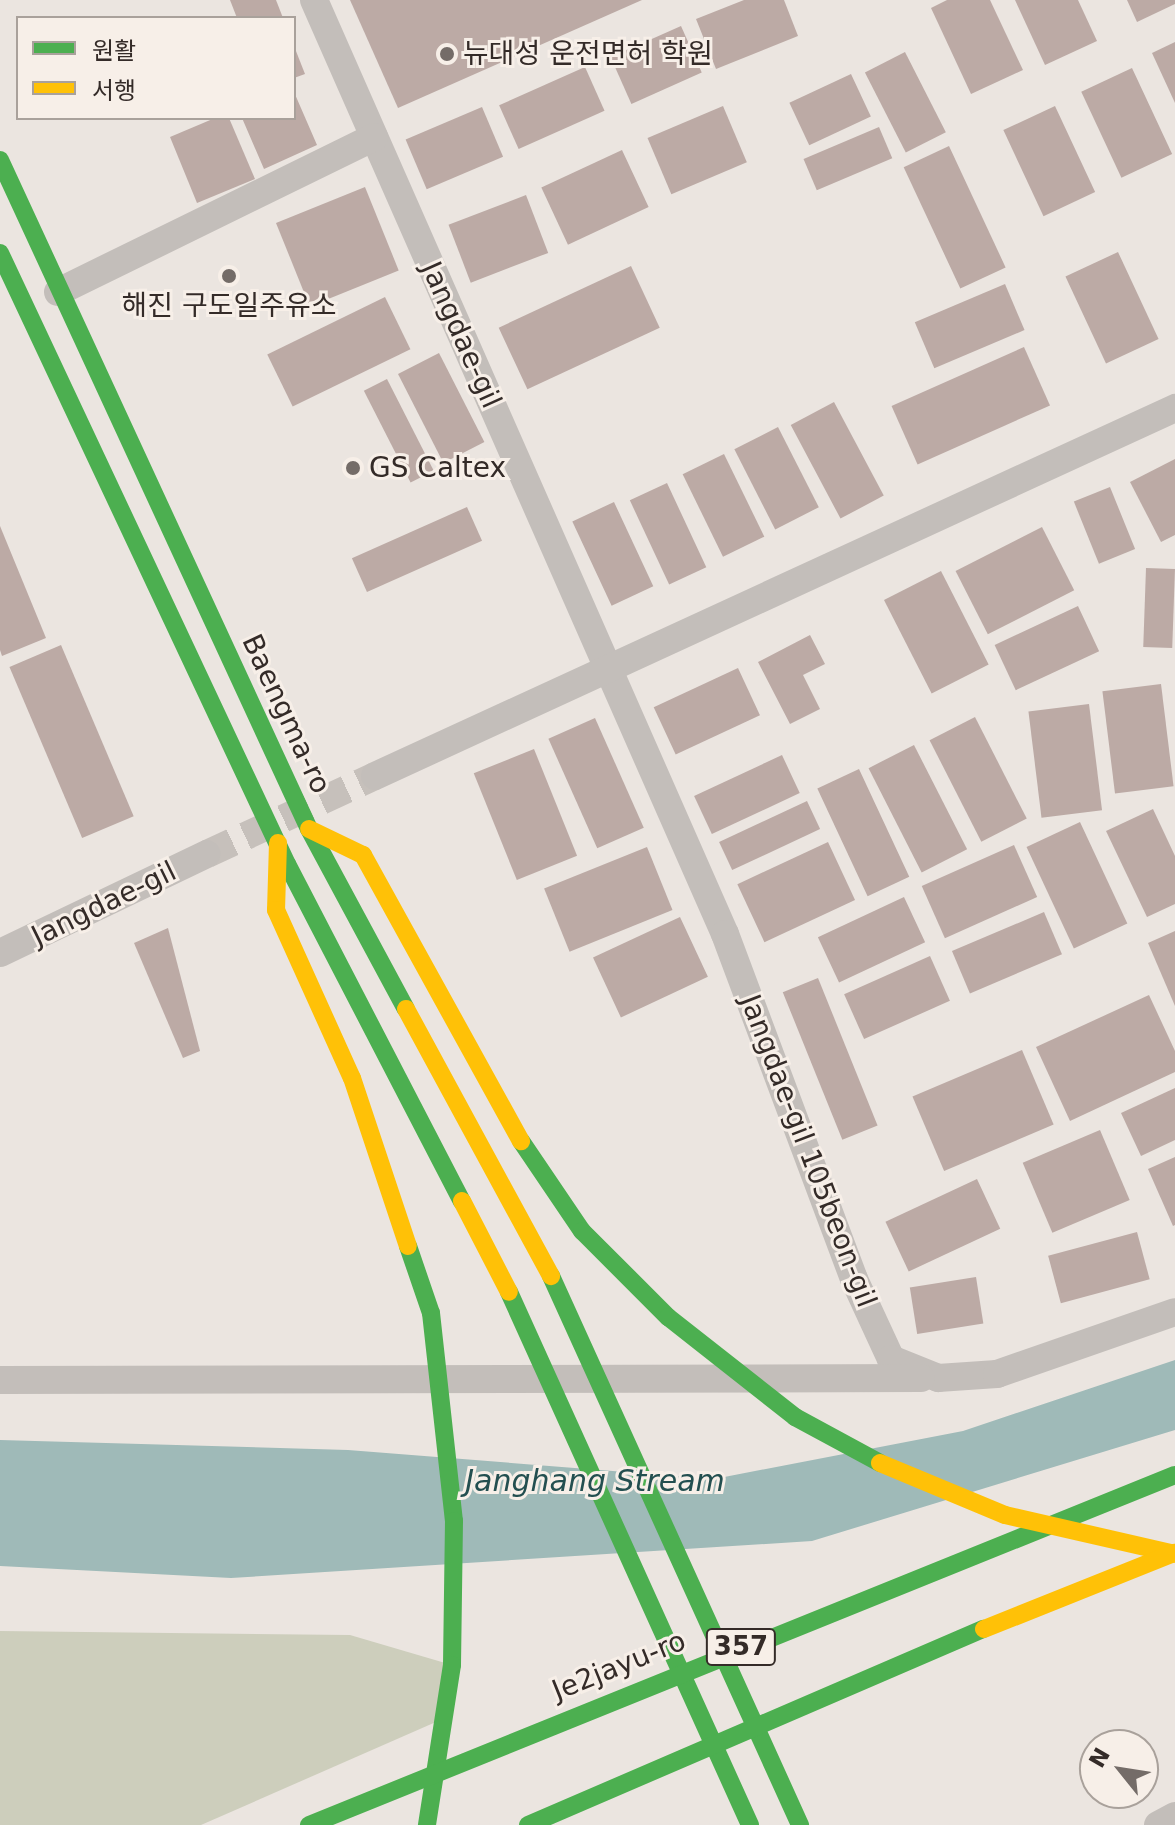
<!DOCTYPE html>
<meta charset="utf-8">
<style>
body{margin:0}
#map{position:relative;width:1175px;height:1825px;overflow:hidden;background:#ebe5e0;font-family:"DejaVu Sans","Noto Sans KR",sans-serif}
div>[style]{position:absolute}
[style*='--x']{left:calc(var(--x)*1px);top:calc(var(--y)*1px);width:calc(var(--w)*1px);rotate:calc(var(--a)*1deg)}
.green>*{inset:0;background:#cdcebc}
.water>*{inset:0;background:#9fbab8}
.building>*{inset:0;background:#bcaaa5;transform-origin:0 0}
.street-tunnel>*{height:28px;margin-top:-14px;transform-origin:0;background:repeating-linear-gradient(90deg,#c6c0bb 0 28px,transparent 0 42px)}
.street>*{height:28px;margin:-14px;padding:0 14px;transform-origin:14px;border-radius:14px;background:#c3beba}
.fast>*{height:18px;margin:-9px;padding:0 9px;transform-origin:9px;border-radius:9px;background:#4caf50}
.slow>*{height:18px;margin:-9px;padding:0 9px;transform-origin:9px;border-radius:9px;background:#ffc107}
.dots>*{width:22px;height:22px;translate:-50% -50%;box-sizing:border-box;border:4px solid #f7efe8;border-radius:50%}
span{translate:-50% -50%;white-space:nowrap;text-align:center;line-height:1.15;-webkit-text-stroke:6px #f7efe8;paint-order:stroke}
.shield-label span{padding:2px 6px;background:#f7efe8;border:2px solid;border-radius:6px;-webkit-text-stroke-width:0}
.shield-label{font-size:26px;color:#342b28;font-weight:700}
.poi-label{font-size:28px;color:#342b28}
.left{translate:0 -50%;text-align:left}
.street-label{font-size:28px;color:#342b28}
.water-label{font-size:30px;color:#234f50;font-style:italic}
.legend{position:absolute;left:16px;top:16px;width:280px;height:104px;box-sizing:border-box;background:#f7efe8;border:2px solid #a9a19b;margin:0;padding:10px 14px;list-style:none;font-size:24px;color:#342b28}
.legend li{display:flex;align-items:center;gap:16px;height:40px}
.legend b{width:40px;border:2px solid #a9a19b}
.north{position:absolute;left:1079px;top:1729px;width:80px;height:80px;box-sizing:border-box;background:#f7efe8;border:2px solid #a9a19b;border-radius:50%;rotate:300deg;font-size:22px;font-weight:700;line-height:32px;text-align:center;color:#342b28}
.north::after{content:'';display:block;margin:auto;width:28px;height:36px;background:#746c68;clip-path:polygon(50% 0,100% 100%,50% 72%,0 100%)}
</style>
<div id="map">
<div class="green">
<i style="clip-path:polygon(0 1631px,350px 1635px,452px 1665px,445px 1718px,201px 1825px,0 1825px)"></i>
</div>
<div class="water">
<i style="clip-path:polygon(1175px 1360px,1175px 1430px,812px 1541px,231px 1578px,0 1566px,0 1440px,348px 1450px,714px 1479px,963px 1431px)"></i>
</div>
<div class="building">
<i style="clip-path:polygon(230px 0,276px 0,283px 18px,237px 18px)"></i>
<i style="clip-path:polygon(350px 0,642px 0,398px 108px)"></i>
<i style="clip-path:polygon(744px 0,784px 0,798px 36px,716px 69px,696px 19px)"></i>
<i style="clip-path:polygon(947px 0,990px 0,1023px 70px,971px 94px,931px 8px)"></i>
<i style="clip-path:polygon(1015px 0,1078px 0,1097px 41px,1045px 65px)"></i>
<i style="clip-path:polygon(1127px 0,1175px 0,1175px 4px,1137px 22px)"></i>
<i style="left:681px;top:26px;width:51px;height:77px;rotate:66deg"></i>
<i style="clip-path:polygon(1175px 42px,1175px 103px,1152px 53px)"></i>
<i style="clip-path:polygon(294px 46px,305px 74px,294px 78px)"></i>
<i style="left:905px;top:52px;width:90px;height:45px;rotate:63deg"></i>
<i style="left:585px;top:67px;width:48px;height:94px;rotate:66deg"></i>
<i style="left:1132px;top:68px;width:95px;height:56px;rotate:65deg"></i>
<i style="left:851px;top:74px;width:47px;height:68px;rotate:65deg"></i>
<i style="clip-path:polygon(294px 92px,317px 145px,264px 169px,242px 118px,294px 118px)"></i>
<i style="left:723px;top:106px;width:61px;height:82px;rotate:67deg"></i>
<i style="left:1055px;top:106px;width:95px;height:57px;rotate:65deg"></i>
<i style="left:482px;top:107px;width:54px;height:83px;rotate:67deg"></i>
<i style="clip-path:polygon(215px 118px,229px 118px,255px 179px,197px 203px,170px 137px)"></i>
<i style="left:879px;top:127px;width:34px;height:82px;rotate:67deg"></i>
<i style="left:949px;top:146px;width:134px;height:50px;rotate:65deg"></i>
<i style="left:622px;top:150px;width:63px;height:89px;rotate:65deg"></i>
<i style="left:365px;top:187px;width:90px;height:96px;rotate:68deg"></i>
<i style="left:526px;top:195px;width:62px;height:83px;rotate:69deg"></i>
<i style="left:1118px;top:252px;width:96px;height:58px;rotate:65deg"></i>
<i style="left:631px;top:266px;width:68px;height:146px;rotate:65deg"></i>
<i style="left:1005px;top:284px;width:50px;height:98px;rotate:67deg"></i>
<i style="left:385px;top:297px;width:58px;height:131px;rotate:64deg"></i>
<i style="left:1024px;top:347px;width:64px;height:145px;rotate:66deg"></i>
<i style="left:439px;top:353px;width:100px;height:46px;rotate:63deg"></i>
<i style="left:387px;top:379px;width:103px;height:26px;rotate:63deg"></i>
<i style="left:834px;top:402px;width:106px;height:49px;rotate:62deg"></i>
<i style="left:778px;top:427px;width:90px;height:49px;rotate:63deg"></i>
<i style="left:724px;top:454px;width:92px;height:46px;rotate:64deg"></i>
<i style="clip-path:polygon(1175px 459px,1175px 535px,1161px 542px,1130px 482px)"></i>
<i style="left:667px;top:483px;width:93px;height:41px;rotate:65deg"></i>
<i style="left:1110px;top:487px;width:67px;height:39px;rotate:68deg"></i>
<i style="left:614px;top:502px;width:93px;height:46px;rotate:65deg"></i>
<i style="left:467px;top:507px;width:37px;height:126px;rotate:66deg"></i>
<i style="clip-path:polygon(0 526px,46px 638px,2px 656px,0 650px)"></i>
<i style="left:1042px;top:527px;width:71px;height:97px;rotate:63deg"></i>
<i style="left:1146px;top:568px;width:29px;height:79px;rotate:2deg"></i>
<i style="left:941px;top:571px;width:105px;height:64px;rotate:63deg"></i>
<i style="left:1078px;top:606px;width:50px;height:92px;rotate:65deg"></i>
<i style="clip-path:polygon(810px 635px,825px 664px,803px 675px,820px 709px,790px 724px,758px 662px)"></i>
<i style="left:61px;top:645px;width:186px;height:56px;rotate:67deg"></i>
<i style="left:738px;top:668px;width:52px;height:93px;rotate:65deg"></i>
<i style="left:1161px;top:684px;width:103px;height:59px;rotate:83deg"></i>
<i style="left:1089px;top:704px;width:107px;height:61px;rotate:83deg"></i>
<i style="left:975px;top:717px;width:114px;height:51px;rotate:63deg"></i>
<i style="left:595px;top:718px;width:120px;height:51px;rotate:66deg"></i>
<i style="left:914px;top:745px;width:117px;height:51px;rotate:63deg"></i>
<i style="left:534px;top:749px;width:115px;height:65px;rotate:68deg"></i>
<i style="left:782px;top:755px;width:42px;height:97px;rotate:65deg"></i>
<i style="left:859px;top:769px;width:119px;height:46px;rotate:65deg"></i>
<i style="left:807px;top:801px;width:31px;height:97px;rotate:65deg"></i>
<i style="clip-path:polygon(1153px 809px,1175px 856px,1175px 904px,1147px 917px,1106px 831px)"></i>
<i style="left:1080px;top:822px;width:112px;height:59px;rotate:65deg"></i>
<i style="left:828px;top:842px;width:64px;height:100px;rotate:65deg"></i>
<i style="left:1014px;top:845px;width:57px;height:101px;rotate:66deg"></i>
<i style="left:647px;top:847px;width:68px;height:111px;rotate:68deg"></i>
<i style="left:904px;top:897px;width:50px;height:95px;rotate:65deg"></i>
<i style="left:1044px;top:912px;width:46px;height:100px;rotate:67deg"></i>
<i style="left:680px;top:917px;width:66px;height:96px;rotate:65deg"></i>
<i style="clip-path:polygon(168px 928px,200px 1051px,183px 1058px,134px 943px)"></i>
<i style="clip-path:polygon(1175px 931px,1175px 1006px,1148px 943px)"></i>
<i style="left:930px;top:956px;width:49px;height:94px;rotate:66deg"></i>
<i style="left:818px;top:978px;width:159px;height:38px;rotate:68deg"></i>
<i style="clip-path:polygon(1149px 995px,1175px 1051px,1175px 1072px,1070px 1121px,1036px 1047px)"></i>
<i style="left:1022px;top:1050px;width:81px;height:119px;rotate:67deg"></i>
<i style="clip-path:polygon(1175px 1088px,1175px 1140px,1141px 1156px,1121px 1113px)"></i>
<i style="left:1100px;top:1130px;width:76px;height:84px;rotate:67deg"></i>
<i style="clip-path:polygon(1175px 1157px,1175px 1225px,1173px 1226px,1148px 1169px)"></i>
<i style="left:977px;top:1179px;width:55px;height:101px;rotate:65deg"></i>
<i style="left:1137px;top:1232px;width:49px;height:92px;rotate:75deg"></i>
<i style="left:976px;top:1277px;width:47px;height:67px;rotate:81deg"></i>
</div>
<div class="street-tunnel">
<i style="--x:207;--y:854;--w:185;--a:-24.9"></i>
</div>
<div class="street">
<i style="--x:314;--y:0;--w:1020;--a:66.25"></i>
<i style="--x:725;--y:934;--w:368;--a:69.5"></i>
<i style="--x:854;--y:1279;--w:88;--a:65.2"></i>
<i style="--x:891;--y:1359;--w:51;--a:22"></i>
<i style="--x:938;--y:1378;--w:59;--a:-3.9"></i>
<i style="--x:997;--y:1374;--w:188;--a:-19.2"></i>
<i style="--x:58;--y:292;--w:352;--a:-26.1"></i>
<i style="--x:375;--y:776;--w:881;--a:-24.7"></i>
<i style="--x:0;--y:953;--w:229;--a:-25.6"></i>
<i style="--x:0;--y:1380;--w:921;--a:-0.12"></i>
<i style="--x:1158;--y:1825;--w:19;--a:-28"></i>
</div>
<div class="fast">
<i style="--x:0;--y:160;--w:737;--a:65.21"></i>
<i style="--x:309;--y:829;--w:204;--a:61.7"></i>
<i style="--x:0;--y:253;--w:675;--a:64.84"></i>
<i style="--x:287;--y:864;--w:380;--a:62.6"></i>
<i style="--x:521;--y:1141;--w:109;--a:55.9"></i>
<i style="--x:582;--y:1231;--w:122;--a:45"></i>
<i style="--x:668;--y:1317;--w:162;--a:38.2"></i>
<i style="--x:795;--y:1417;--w:97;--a:28.4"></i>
<i style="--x:408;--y:1246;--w:71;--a:71.1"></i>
<i style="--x:431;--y:1313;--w:209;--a:83.7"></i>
<i style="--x:454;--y:1521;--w:144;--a:90.8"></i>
<i style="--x:452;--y:1665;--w:162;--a:98.9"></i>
<i style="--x:551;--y:1276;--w:603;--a:65.6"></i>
<i style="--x:509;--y:1292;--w:585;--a:65.67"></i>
<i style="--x:309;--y:1825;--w:934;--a:-22.01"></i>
<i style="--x:528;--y:1825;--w:496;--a:-23.3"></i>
</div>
<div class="slow">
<i style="--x:309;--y:829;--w:60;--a:25.7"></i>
<i style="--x:363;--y:855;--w:327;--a:61.1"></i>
<i style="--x:278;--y:843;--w:67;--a:91.7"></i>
<i style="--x:276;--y:910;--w:184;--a:65.7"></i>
<i style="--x:352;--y:1078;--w:177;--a:71.6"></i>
<i style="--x:406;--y:1009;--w:304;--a:61.5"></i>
<i style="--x:462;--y:1201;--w:102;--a:62.7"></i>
<i style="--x:880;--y:1463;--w:135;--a:22.6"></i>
<i style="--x:1005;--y:1515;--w:174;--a:12.9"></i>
<i style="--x:984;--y:1629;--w:205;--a:-21.8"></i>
</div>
<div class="dots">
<i style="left:447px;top:54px;background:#746c68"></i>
<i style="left:229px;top:276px;background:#746c68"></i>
<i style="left:353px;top:468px;background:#746c68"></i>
</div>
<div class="shield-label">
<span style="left:741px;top:1647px">357</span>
</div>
<div class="poi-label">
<span class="left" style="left:463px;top:54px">뉴대성 운전면허 학원</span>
<span style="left:229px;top:306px">해진 구도일주유소</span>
<span class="left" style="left:369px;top:468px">GS Caltex</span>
</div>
<div class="street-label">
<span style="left:461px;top:335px;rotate:66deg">Jangdae-gil</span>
<span style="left:286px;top:714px;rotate:65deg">Baengma-ro</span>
<span style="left:104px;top:904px;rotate:-26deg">Jangdae-gil</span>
<span style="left:808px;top:1151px;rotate:69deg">Jangdae-gil 105beon-gil</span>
<span style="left:619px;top:1666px;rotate:-22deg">Je2jayu-ro</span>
</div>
<div class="water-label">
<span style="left:595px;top:1481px">Janghang Stream</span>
</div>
<ul class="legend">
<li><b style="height:10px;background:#4caf50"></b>원활</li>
<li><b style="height:10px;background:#ffc107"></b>서행</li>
</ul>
<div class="north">N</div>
</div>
